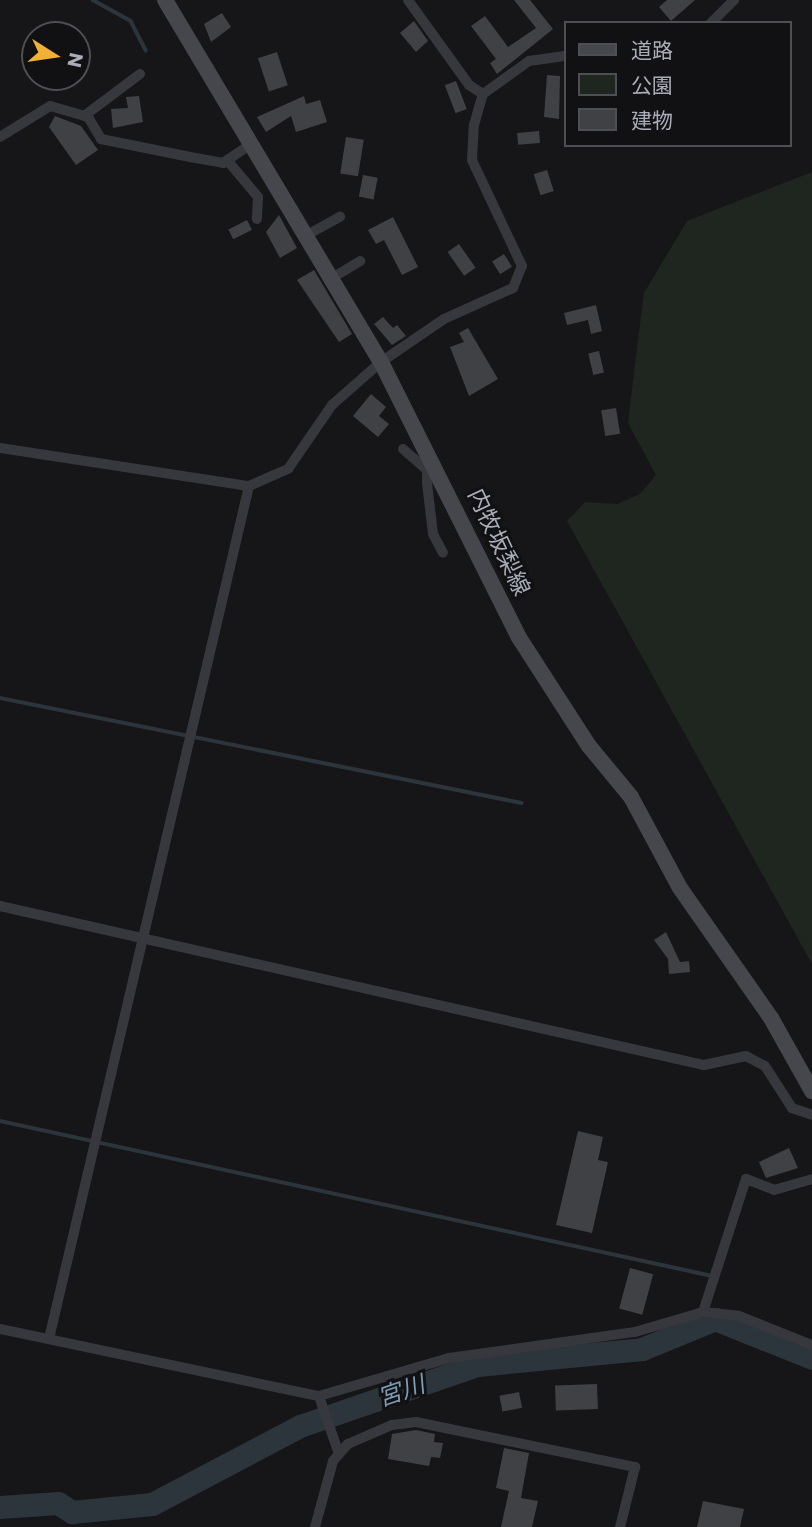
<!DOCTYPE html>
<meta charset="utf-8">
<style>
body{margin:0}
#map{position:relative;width:812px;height:1527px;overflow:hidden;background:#161618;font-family:Poppins,"Noto Sans JP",sans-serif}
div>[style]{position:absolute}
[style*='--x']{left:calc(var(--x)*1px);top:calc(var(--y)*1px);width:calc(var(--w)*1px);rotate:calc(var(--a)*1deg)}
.green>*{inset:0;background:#1e261f}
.stream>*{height:3.5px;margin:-1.75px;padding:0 1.75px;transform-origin:1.75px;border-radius:1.75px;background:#2c353c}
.river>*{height:23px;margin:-11.5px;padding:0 11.5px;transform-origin:11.5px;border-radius:11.5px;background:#2c353c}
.building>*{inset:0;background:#404145;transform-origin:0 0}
.minor>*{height:10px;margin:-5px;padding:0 5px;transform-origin:5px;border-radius:5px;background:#37383d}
.secondary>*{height:16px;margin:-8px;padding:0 8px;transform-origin:8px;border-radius:8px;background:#45474d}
span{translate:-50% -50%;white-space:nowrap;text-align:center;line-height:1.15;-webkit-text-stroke:6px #111113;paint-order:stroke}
.street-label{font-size:23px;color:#a8adb8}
.water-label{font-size:24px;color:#7f9bb3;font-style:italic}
.legend{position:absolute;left:564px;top:21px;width:228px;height:126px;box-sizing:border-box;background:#111113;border:2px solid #4d4f55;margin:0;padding:9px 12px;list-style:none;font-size:21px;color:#a8adb8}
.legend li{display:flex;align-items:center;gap:14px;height:35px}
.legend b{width:35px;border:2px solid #4d4f55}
.north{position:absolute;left:21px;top:21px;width:70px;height:70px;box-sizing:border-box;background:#111113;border:2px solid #4d4f55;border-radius:50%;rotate:102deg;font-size:19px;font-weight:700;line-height:28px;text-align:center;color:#a8adb8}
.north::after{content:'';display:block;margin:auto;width:24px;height:32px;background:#f2b134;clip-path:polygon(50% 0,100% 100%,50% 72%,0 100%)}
</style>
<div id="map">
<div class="green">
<i style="clip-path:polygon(812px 172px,812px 964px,567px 521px,585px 502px,617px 504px,640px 494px,656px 475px,628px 423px,635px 364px,644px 293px,687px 221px)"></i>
</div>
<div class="stream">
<i style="--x:93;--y:0;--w:43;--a:28.9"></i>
<i style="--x:131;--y:21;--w:33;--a:63"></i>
<i style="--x:0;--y:698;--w:532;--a:11.37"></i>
<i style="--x:0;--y:1121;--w:725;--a:12.27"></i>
</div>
<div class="river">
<i style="--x:0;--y:1507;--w:58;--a:-3.9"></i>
<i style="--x:58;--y:1503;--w:17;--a:33"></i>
<i style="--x:72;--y:1512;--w:80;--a:-5.7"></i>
<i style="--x:152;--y:1504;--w:167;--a:-27.8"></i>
<i style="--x:300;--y:1426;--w:187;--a:-19"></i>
<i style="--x:477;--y:1365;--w:166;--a:-5.5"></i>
<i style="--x:642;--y:1349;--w:79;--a:-22.3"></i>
<i style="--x:715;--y:1319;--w:105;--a:21.9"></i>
</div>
<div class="building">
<i style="clip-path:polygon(514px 0,530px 0,553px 29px,497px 74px,490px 63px,496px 59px,471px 26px,485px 16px,508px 47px,536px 28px)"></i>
<i style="clip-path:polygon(667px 0,695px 0,671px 21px,659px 7px)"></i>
<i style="clip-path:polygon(222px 13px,231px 27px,211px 42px,204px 24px)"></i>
<i style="clip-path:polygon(414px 21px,428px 41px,416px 52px,400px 33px)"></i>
<i style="left:277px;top:52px;width:35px;height:20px;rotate:72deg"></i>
<i style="clip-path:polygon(547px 75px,560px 76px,559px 119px,544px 117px)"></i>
<i style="left:456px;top:81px;width:30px;height:12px;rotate:69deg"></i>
<i style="clip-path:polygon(139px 96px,143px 122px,113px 128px,111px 109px,128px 108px,126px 97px)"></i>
<i style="clip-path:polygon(304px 96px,306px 104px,320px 100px,327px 122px,296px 132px,291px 116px,266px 132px,257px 117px)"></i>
<i style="clip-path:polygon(55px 116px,81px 126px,98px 150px,76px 165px,49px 127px)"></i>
<i style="left:539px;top:131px;width:12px;height:22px;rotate:85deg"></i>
<i style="left:346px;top:137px;width:18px;height:37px;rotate:9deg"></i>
<i style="left:547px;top:170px;width:22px;height:14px;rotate:72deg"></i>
<i style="left:363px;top:175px;width:15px;height:22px;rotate:11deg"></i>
<i style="clip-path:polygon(279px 215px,297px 248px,280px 258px,266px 232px)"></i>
<i style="clip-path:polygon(393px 217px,418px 267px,402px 275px,384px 240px,376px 244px,368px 230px)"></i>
<i style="left:247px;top:220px;width:11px;height:21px;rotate:63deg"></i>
<i style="left:459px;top:244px;width:29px;height:14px;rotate:55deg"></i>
<i style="left:504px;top:254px;width:15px;height:14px;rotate:58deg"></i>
<i style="clip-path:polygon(314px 270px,352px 334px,339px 342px,297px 280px)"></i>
<i style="clip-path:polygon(596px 305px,602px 331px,591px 334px,588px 320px,567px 325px,564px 313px)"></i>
<i style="clip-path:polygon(383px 317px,393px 328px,397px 325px,406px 336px,392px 345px,374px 324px)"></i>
<i style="clip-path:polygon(468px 328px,498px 379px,469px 396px,450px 347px,464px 342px,459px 333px)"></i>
<i style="left:599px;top:351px;width:22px;height:11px;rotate:77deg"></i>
<i style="clip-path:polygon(371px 394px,386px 407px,379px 416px,389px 424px,378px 437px,353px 416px)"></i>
<i style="left:616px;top:408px;width:26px;height:15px;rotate:81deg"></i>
<i style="clip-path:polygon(666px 932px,680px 962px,689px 961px,690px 972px,669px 974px,668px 959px,654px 940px)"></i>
<i style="clip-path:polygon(578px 1131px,603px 1137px,598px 1160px,608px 1162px,592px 1233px,556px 1225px)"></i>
<i style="clip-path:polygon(789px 1148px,798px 1168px,766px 1178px,759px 1162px)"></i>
<i style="left:630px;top:1268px;width:24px;height:42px;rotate:15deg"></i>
<i style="left:597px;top:1384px;width:25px;height:42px;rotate:88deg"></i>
<i style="left:519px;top:1392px;width:16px;height:20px;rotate:79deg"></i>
<i style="clip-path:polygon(416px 1430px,435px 1434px,434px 1442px,443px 1443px,440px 1458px,431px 1457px,429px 1466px,388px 1459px,392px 1434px)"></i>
<i style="clip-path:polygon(504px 1448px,529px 1453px,521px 1498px,538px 1501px,532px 1527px,501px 1527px,509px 1491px,496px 1488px)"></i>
<i style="clip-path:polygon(703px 1501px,744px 1509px,740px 1527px,697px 1527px)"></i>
</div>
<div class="minor">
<i style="--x:408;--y:0;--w:105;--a:54.3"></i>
<i style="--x:469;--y:85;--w:17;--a:33"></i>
<i style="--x:711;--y:23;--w:33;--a:-45"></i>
<i style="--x:84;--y:116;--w:70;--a:-36.9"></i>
<i style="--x:0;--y:137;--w:59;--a:-31.8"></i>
<i style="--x:50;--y:106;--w:40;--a:16"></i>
<i style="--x:88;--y:117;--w:26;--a:59"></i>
<i style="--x:101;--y:139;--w:91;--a:11.4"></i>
<i style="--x:190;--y:157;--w:34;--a:10"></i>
<i style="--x:223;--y:163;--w:36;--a:-34"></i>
<i style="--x:227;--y:160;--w:48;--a:50"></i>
<i style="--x:258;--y:197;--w:22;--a:93"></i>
<i style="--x:307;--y:235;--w:38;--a:-29"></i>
<i style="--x:332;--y:278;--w:33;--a:-31"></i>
<i style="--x:0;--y:448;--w:252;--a:8.7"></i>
<i style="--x:249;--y:486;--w:876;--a:103.2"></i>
<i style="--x:403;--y:449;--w:32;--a:41"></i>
<i style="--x:436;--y:465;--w:10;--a:151"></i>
<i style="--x:427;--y:470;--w:13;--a:90"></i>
<i style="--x:427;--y:483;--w:51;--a:83.3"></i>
<i style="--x:433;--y:534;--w:21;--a:62"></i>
<i style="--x:249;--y:486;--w:43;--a:-23.6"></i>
<i style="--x:288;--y:469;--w:78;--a:-55.5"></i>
<i style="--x:332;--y:405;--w:65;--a:-41.3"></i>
<i style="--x:381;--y:362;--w:76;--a:-34.3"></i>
<i style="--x:444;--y:319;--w:76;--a:-24.2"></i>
<i style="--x:513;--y:288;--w:24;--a:-68"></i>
<i style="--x:522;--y:266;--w:117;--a:-115.3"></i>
<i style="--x:472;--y:160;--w:35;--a:-87"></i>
<i style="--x:474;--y:125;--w:32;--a:-74"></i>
<i style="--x:483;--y:94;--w:57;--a:-35.7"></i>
<i style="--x:529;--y:61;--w:36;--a:-8"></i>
<i style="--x:0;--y:906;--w:722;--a:12.73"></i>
<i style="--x:704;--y:1065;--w:43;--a:-12.1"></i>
<i style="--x:746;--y:1056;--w:21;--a:28"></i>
<i style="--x:765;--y:1066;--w:50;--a:57.3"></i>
<i style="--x:792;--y:1108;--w:21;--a:19"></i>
<i style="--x:703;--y:1312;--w:140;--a:-72.1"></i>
<i style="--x:746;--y:1179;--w:30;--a:21"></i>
<i style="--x:774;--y:1190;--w:40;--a:-16"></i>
<i style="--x:0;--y:1329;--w:326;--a:11.9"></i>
<i style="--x:319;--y:1396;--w:135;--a:-16.3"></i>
<i style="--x:449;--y:1358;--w:188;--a:-8"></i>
<i style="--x:635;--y:1332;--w:71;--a:-16.4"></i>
<i style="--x:703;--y:1312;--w:36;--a:6"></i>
<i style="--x:739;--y:1316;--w:79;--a:21.7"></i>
<i style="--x:319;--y:1396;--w:61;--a:71"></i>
<i style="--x:315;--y:1527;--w:68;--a:-74.7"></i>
<i style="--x:333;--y:1461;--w:23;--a:-49"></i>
<i style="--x:348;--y:1444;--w:48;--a:-23.4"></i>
<i style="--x:392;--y:1425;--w:24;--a:-7"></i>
<i style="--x:416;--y:1422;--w:224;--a:11.6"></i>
<i style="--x:635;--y:1467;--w:62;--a:104"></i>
</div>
<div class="secondary">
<i style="--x:165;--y:0;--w:422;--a:59.2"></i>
<i style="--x:381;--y:362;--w:306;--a:63.4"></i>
<i style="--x:518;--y:636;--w:131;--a:57.2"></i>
<i style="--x:589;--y:746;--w:66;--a:50.5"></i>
<i style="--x:631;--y:797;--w:103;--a:61.7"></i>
<i style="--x:680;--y:888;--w:159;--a:55"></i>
<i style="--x:771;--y:1018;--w:84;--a:60.7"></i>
</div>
<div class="street-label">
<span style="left:499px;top:542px;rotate:65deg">内牧坂梨線</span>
</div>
<div class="water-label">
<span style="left:401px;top:1391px;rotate:-19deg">宮川</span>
</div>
<ul class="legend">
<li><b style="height:9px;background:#45474d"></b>道路</li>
<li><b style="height:19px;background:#1e261f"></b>公園</li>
<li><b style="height:19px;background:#404145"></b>建物</li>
</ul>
<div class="north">N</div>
</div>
